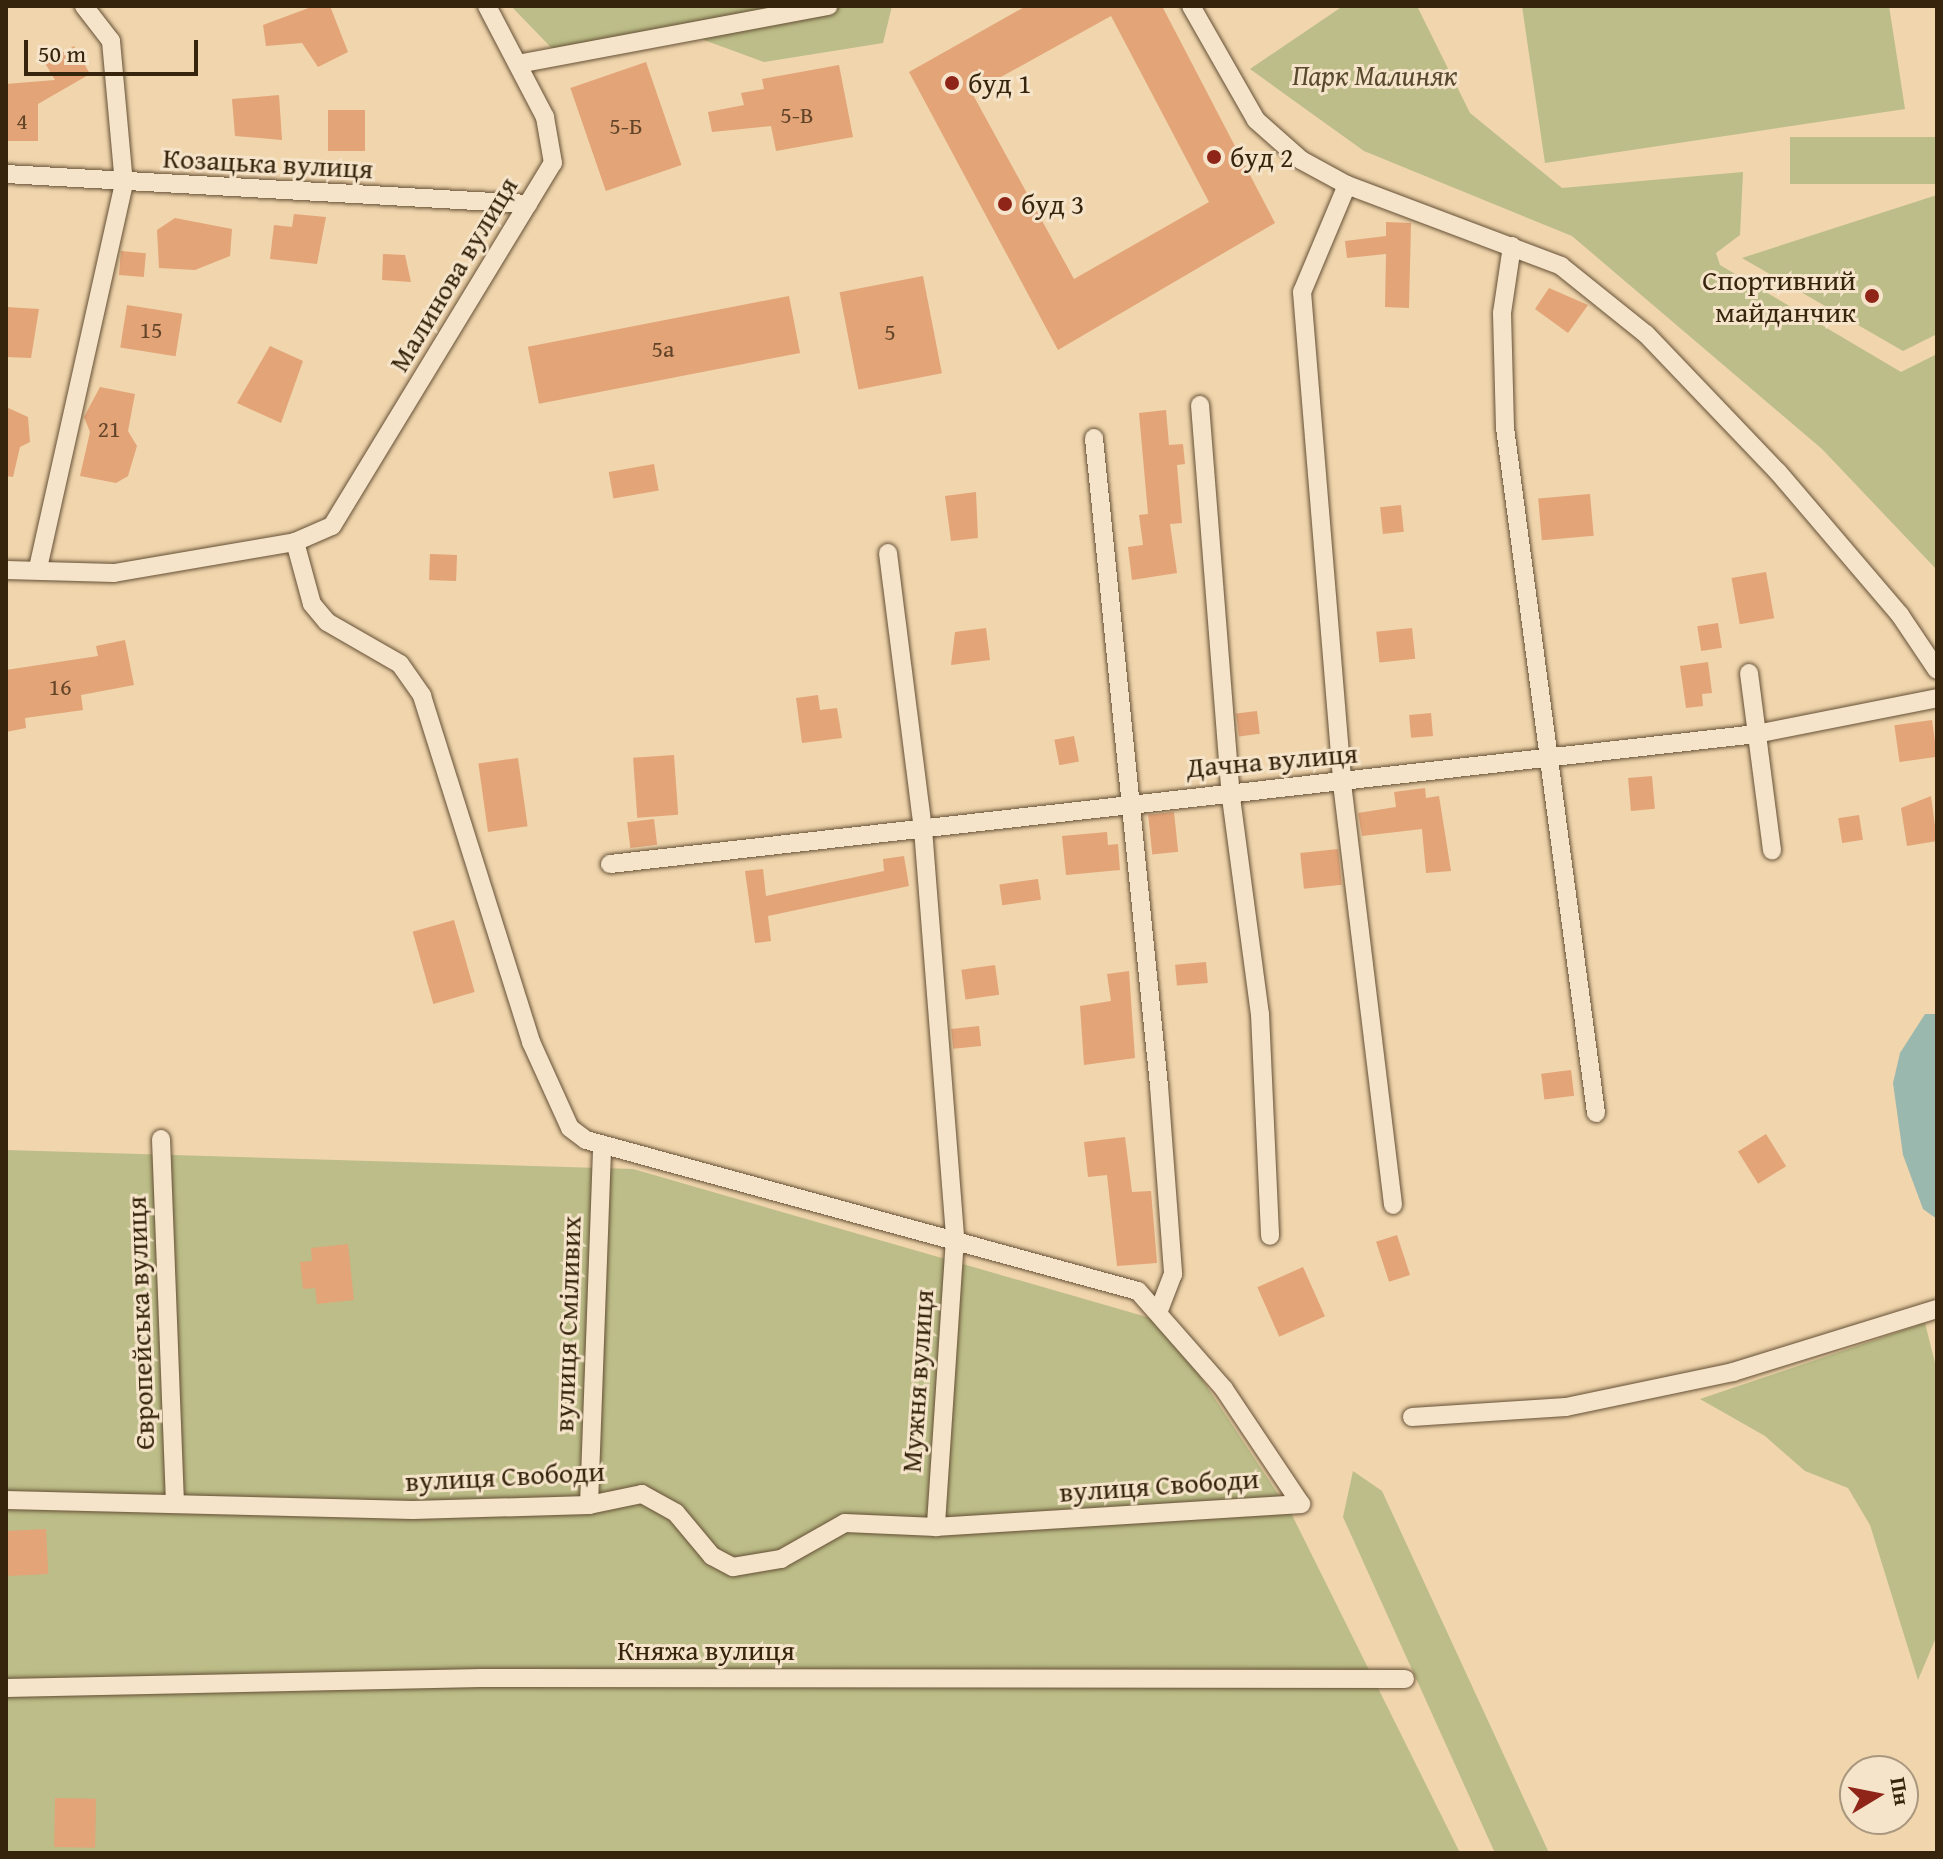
<!DOCTYPE html>
<meta charset="utf-8">
<style>
body{margin:0}
#map{position:relative;width:1943px;height:1859px;overflow:hidden;background:#f0d5ad;font-family:"Gentium Book Plus",serif}
div>[style]{position:absolute}
[style*='--x']{left:calc(var(--x)*1px);top:calc(var(--y)*1px);width:calc(var(--w)*1px);rotate:calc(var(--a)*1deg)}
.green>*{inset:0;background:#bcbd88;transform-origin:0 0}
.water>*{inset:0;background:#9bb8af}
.building>*{inset:0;background:#e3a478;transform-origin:0 0}
.roads{filter:drop-shadow(0 0 2px #655035) drop-shadow(0 0 2px #655035)}
.street>*{height:18px;margin:-9px;padding:0 9px;transform-origin:9px;border-radius:9px;background:#f5e4ca}
.dots>*{width:22px;height:22px;translate:-50% -50%;box-sizing:border-box;border:4px solid #f5e4ca;border-radius:50%}
span{translate:-50% -50%;white-space:nowrap;text-align:center;line-height:1.15;-webkit-text-stroke:6px #f5e4ca;paint-order:stroke}
.number-label{font-size:24px;color:#624428}
.number-label span{-webkit-text-stroke-width:0}
.park-label{font-size:28px;color:#584a2c;font-style:italic}
.poi-label{font-size:28px;color:#37240d}
.left{translate:0 -50%;text-align:left}
.right{translate:-100% -50%;text-align:right}
.street-label{font-size:28px;color:#37240d}
.frame{position:absolute;inset:0;border:8px solid #37240d;pointer-events:none}
.north{position:absolute;left:1839px;top:1755px;width:80px;height:80px;box-sizing:border-box;background:#f5e4ca;border:2px solid #a9977e;border-radius:50%;rotate:80deg;font-size:22px;font-weight:700;line-height:32px;text-align:center;color:#37240d}
.north::after{content:'';display:block;margin:auto;width:28px;height:36px;background:#8f2418;clip-path:polygon(50% 0,100% 100%,50% 72%,0 100%)}
.scale{position:absolute;left:24px;top:40px;width:174px;height:36px;box-sizing:border-box;border:4px solid #37240d;border-top:0;padding-left:10px;font-size:24px;line-height:28px;white-space:nowrap;color:#37240d;-webkit-text-stroke:6px #f5e4ca;paint-order:stroke}
</style>
<div id="map">
<div class="green">
<i style="clip-path:polygon(511px 6px,892px 6px,883px 43px,764px 62px,693px 36px,567px 64px)"></i>
<i style="clip-path:polygon(1343px 6px,1417px 6px,1470px 113px,1562px 188px,1743px 172px,1740px 235px,1716px 253px,1720px 265px,1901px 372px,1937px 354px,1937px 570px,1822px 449px,1572px 236px,1364px 151px,1250px 69px)"></i>
<i style="clip-path:polygon(1522px 6px,1889px 6px,1905px 109px,1545px 163px)"></i>
<i style="left:1937px;top:137px;width:47px;height:147px;rotate:90deg"></i>
<i style="clip-path:polygon(1937px 195px,1937px 334px,1903px 351px,1742px 258px)"></i>
<i style="clip-path:polygon(6px 1150px,633px 1169px,1164px 1322px,1292px 1515px,1460px 1853px,6px 1853px)"></i>
<i style="clip-path:polygon(1925px 1323px,1937px 1371px,1937px 1635px,1918px 1680px,1870px 1525px,1848px 1488px,1805px 1471px,1765px 1436px,1700px 1399px)"></i>
<i style="clip-path:polygon(1353px 1471px,1382px 1491px,1549px 1853px,1495px 1853px,1343px 1517px)"></i>
</div>
<div class="water">
<i style="clip-path:polygon(1925px 1014px,1937px 1014px,1937px 1219px,1923px 1209px,1903px 1155px,1893px 1083px,1900px 1053px)"></i>
</div>
<div class="building">
<i style="clip-path:polygon(314px 6px,330px 6px,348px 52px,318px 67px,302px 43px,266px 46px,263px 25px)"></i>
<i style="clip-path:polygon(evenodd,1026px 6px,1162px 6px,1275px 223px,1058px 350px,909px 72px,1026px 6px,1111px 16px,1209px 202px,1074px 279px,972px 93px,1111px 16px)"></i>
<i style="clip-path:polygon(74px 46px,90px 74px,38px 104px,38px 141px,6px 141px,6px 84px,55px 80px,45px 63px)"></i>
<i style="left:646px;top:62px;width:109px;height:80px;rotate:71deg"></i>
<i style="clip-path:polygon(839px 65px,853px 137px,776px 151px,771px 126px,712px 132px,708px 112px,744px 105px,741px 93px,764px 89px,762px 79px)"></i>
<i style="clip-path:polygon(279px 95px,282px 140px,235px 136px,232px 99px)"></i>
<i style="left:365px;top:110px;width:41px;height:37px;rotate:90deg"></i>
<i style="clip-path:polygon(294px 214px,326px 217px,317px 264px,270px 259px,274px 225px,292px 227px)"></i>
<i style="clip-path:polygon(175px 218px,232px 229px,230px 256px,195px 270px,159px 268px,157px 230px)"></i>
<i style="clip-path:polygon(1386px 222px,1411px 223px,1409px 308px,1385px 307px,1386px 254px,1347px 258px,1345px 241px,1386px 236px)"></i>
<i style="left:121px;top:251px;width:25px;height:24px;rotate:5deg"></i>
<i style="clip-path:polygon(383px 254px,405px 255px,411px 282px,382px 280px)"></i>
<i style="left:923px;top:276px;width:99px;height:85px;rotate:79deg"></i>
<i style="clip-path:polygon(1549px 288px,1588px 305px,1568px 333px,1535px 309px)"></i>
<i style="left:789px;top:296px;width:58px;height:266px;rotate:79deg"></i>
<i style="left:127px;top:305px;width:56px;height:43px;rotate:9deg"></i>
<i style="clip-path:polygon(6px 307px,39px 309px,31px 358px,6px 357px)"></i>
<i style="clip-path:polygon(270px 346px,303px 361px,281px 423px,237px 403px)"></i>
<i style="clip-path:polygon(100px 387px,135px 394px,128px 431px,137px 446px,128px 476px,116px 483px,80px 476px,90px 432px,84px 417px)"></i>
<i style="clip-path:polygon(6px 407px,28px 417px,30px 442px,20px 447px,13px 477px,6px 476px)"></i>
<i style="clip-path:polygon(1166px 410px,1169px 445px,1183px 444px,1185px 464px,1177px 465px,1182px 523px,1170px 524px,1177px 573px,1132px 580px,1128px 547px,1143px 545px,1139px 515px,1148px 514px,1139px 413px)"></i>
<i style="left:654px;top:464px;width:27px;height:46px;rotate:80deg"></i>
<i style="clip-path:polygon(976px 492px,978px 538px,951px 541px,945px 496px)"></i>
<i style="left:1590px;top:494px;width:42px;height:52px;rotate:85deg"></i>
<i style="left:1401px;top:505px;width:27px;height:21px;rotate:84deg"></i>
<i style="left:430px;top:554px;width:27px;height:26px;rotate:2deg"></i>
<i style="left:1766px;top:572px;width:47px;height:35px;rotate:80deg"></i>
<i style="left:1718px;top:623px;width:25px;height:21px;rotate:81deg"></i>
<i style="clip-path:polygon(986px 628px,990px 660px,951px 665px,955px 632px)"></i>
<i style="left:1412px;top:628px;width:31px;height:36px;rotate:84deg"></i>
<i style="clip-path:polygon(125px 640px,134px 685px,81px 695px,83px 710px,25px 718px,26px 728px,6px 732px,6px 670px,98px 656px,96px 646px)"></i>
<i style="clip-path:polygon(1708px 662px,1712px 693px,1702px 694px,1703px 706px,1686px 708px,1680px 666px)"></i>
<i style="clip-path:polygon(818px 695px,820px 710px,837px 708px,842px 738px,802px 743px,796px 698px)"></i>
<i style="left:1257px;top:711px;width:23px;height:21px;rotate:83deg"></i>
<i style="left:1431px;top:713px;width:23px;height:22px;rotate:85deg"></i>
<i style="left:1932px;top:720px;width:37px;height:38px;rotate:82deg"></i>
<i style="left:1074px;top:736px;width:26px;height:20px;rotate:79deg"></i>
<i style="left:674px;top:755px;width:60px;height:41px;rotate:86deg"></i>
<i style="left:518px;top:758px;width:69px;height:40px;rotate:82deg"></i>
<i style="left:1652px;top:776px;width:33px;height:24px;rotate:85deg"></i>
<i style="clip-path:polygon(1425px 788px,1426px 798px,1439px 796px,1451px 871px,1426px 873px,1422px 829px,1362px 836px,1358px 813px,1396px 807px,1394px 792px)"></i>
<i style="clip-path:polygon(1931px 796px,1937px 841px,1907px 846px,1901px 808px)"></i>
<i style="left:1174px;top:812px;width:40px;height:26px;rotate:84deg"></i>
<i style="left:1859px;top:815px;width:25px;height:21px;rotate:81deg"></i>
<i style="left:654px;top:819px;width:26px;height:27px;rotate:83deg"></i>
<i style="clip-path:polygon(1107px 832px,1108px 845px,1118px 844px,1120px 870px,1066px 875px,1062px 836px)"></i>
<i style="left:1338px;top:849px;width:36px;height:38px;rotate:84deg"></i>
<i style="clip-path:polygon(904px 856px,909px 886px,768px 916px,771px 941px,755px 943px,745px 871px,763px 869px,766px 896px,884px 871px,883px 859px)"></i>
<i style="left:1038px;top:879px;width:21px;height:39px;rotate:82deg"></i>
<i style="left:454px;top:920px;width:75px;height:43px;rotate:74deg"></i>
<i style="left:1206px;top:962px;width:21px;height:31px;rotate:85deg"></i>
<i style="left:995px;top:965px;width:30px;height:34px;rotate:82deg"></i>
<i style="clip-path:polygon(1129px 971px,1135px 1058px,1084px 1065px,1080px 1006px,1111px 1001px,1107px 974px)"></i>
<i style="left:979px;top:1026px;width:20px;height:28px;rotate:84deg"></i>
<i style="left:1571px;top:1070px;width:26px;height:30px;rotate:83deg"></i>
<i style="left:1766px;top:1134px;width:38px;height:33px;rotate:58deg"></i>
<i style="clip-path:polygon(1125px 1137px,1132px 1192px,1151px 1191px,1157px 1263px,1117px 1266px,1107px 1175px,1088px 1177px,1084px 1142px)"></i>
<i style="left:1397px;top:1235px;width:42px;height:22px;rotate:72deg"></i>
<i style="clip-path:polygon(348px 1244px,354px 1300px,317px 1304px,315px 1288px,303px 1289px,300px 1262px,312px 1261px,311px 1248px)"></i>
<i style="left:1303px;top:1267px;width:54px;height:50px;rotate:66deg"></i>
<i style="left:46px;top:1529px;width:45px;height:40px;rotate:87deg"></i>
<i style="left:55px;top:1798px;width:41px;height:49px;rotate:1deg"></i>
</div>
<div class="roads">
<div class="street">
<i style="--x:1191;--y:6;--w:131;--a:60.3"></i>
<i style="--x:1256;--y:120;--w:60;--a:41.6"></i>
<i style="--x:1301;--y:160;--w:52;--a:28.5"></i>
<i style="--x:1347;--y:185;--w:229;--a:20.7"></i>
<i style="--x:1561;--y:266;--w:109;--a:38.7"></i>
<i style="--x:1646;--y:334;--w:191;--a:46.3"></i>
<i style="--x:1778;--y:472;--w:188;--a:49.5"></i>
<i style="--x:1900;--y:615;--w:66;--a:56.1"></i>
<i style="--x:518;--y:64;--w:316;--a:-10.6"></i>
<i style="--x:6;--y:174;--w:523;--a:3.29"></i>
<i style="--x:1347;--y:185;--w:116;--a:112.8"></i>
<i style="--x:1302;--y:292;--w:493;--a:85.3"></i>
<i style="--x:1342;--y:783;--w:425;--a:83.1"></i>
<i style="--x:1512;--y:246;--w:68;--a:98.5"></i>
<i style="--x:1502;--y:313;--w:115;--a:88.5"></i>
<i style="--x:1505;--y:428;--w:691;--a:82.43"></i>
<i style="--x:1200;--y:405;--w:386;--a:85.5"></i>
<i style="--x:1230;--y:790;--w:226;--a:82.4"></i>
<i style="--x:1260;--y:1014;--w:222;--a:87.4"></i>
<i style="--x:1094;--y:438;--w:651;--a:84.27"></i>
<i style="--x:1159;--y:1086;--w:189;--a:85.7"></i>
<i style="--x:1173;--y:1274;--w:40;--a:111"></i>
<i style="--x:295;--y:542;--w:64;--a:74.7"></i>
<i style="--x:312;--y:604;--w:23;--a:50"></i>
<i style="--x:327;--y:622;--w:84;--a:29.9"></i>
<i style="--x:400;--y:664;--w:39;--a:55"></i>
<i style="--x:422;--y:696;--w:363;--a:72.5"></i>
<i style="--x:531;--y:1042;--w:94;--a:65.6"></i>
<i style="--x:570;--y:1128;--w:20;--a:37"></i>
<i style="--x:586;--y:1140;--w:572;--a:15.3"></i>
<i style="--x:1138;--y:1291;--w:130;--a:48.7"></i>
<i style="--x:1224;--y:1389;--w:138;--a:56.2"></i>
<i style="--x:888;--y:553;--w:278;--a:82.8"></i>
<i style="--x:923;--y:829;--w:410;--a:85.5"></i>
<i style="--x:955;--y:1238;--w:290;--a:93.8"></i>
<i style="--x:38;--y:568;--w:394;--a:-77.4"></i>
<i style="--x:124;--y:184;--w:144;--a:-95.2"></i>
<i style="--x:111;--y:41;--w:44;--a:-127.6"></i>
<i style="--x:6;--y:570;--w:108;--a:1.6"></i>
<i style="--x:114;--y:573;--w:184;--a:-9.7"></i>
<i style="--x:295;--y:542;--w:40;--a:-23.4"></i>
<i style="--x:332;--y:526;--w:425;--a:-58.7"></i>
<i style="--x:553;--y:163;--w:47;--a:-99.9"></i>
<i style="--x:545;--y:117;--w:125;--a:-117.6"></i>
<i style="--x:1749;--y:673;--w:179;--a:82.6"></i>
<i style="--x:610;--y:864;--w:1153;--a:-6.47"></i>
<i style="--x:1756;--y:734;--w:185;--a:-11.2"></i>
<i style="--x:161;--y:1139;--w:365;--a:87.8"></i>
<i style="--x:1412;--y:1417;--w:154;--a:-3.7"></i>
<i style="--x:1566;--y:1407;--w:171;--a:-11.8"></i>
<i style="--x:1733;--y:1372;--w:214;--a:-17.2"></i>
<i style="--x:6;--y:1500;--w:407;--a:1.4"></i>
<i style="--x:413;--y:1510;--w:176;--a:-1.6"></i>
<i style="--x:589;--y:1505;--w:54;--a:-11.7"></i>
<i style="--x:642;--y:1494;--w:39;--a:29"></i>
<i style="--x:676;--y:1513;--w:56;--a:50.1"></i>
<i style="--x:712;--y:1556;--w:24;--a:28"></i>
<i style="--x:733;--y:1567;--w:49;--a:-9.5"></i>
<i style="--x:781;--y:1559;--w:73;--a:-29.4"></i>
<i style="--x:845;--y:1523;--w:91;--a:2.5"></i>
<i style="--x:936;--y:1527;--w:366;--a:-3.6"></i>
<i style="--x:589;--y:1505;--w:360;--a:-87.9"></i>
<i style="--x:6;--y:1688;--w:475;--a:-1.2"></i>
<i style="--x:481;--y:1678;--w:924;--a:0.06"></i>
</div>
</div>
<div class="dots">
<i style="left:952px;top:83px;background:#8f2418"></i>
<i style="left:1214px;top:157px;background:#8f2418"></i>
<i style="left:1005px;top:204px;background:#8f2418"></i>
<i style="left:1872px;top:296px;background:#8f2418"></i>
</div>
<div class="number-label">
<span style="left:797px;top:115px">5-В</span>
<span style="left:22px;top:121px">4</span>
<span style="left:626px;top:126px">5-Б</span>
<span style="left:151px;top:330px">15</span>
<span style="left:890px;top:332px">5</span>
<span style="left:663px;top:349px">5а</span>
<span style="left:109px;top:429px">21</span>
<span style="left:60px;top:687px">16</span>
</div>
<div class="park-label">
<span style="left:1375px;top:75px">Парк Малиняк</span>
</div>
<div class="poi-label">
<span class="left" style="left:968px;top:83px">буд 1</span>
<span class="left" style="left:1230px;top:157px">буд 2</span>
<span class="left" style="left:1021px;top:204px">буд 3</span>
<span class="right" style="left:1856px;top:296px">Спортивний<br>майданчик</span>
</div>
<div class="street-label">
<span style="left:268px;top:163px;rotate:3deg">Козацька вулиця</span>
<span style="left:453px;top:274px;rotate:-59deg">Малинова вулиця</span>
<span style="left:1272px;top:760px;rotate:-5deg">Дачна вулиця</span>
<span style="left:140px;top:1323px;rotate:-92deg">Європейська вулиця</span>
<span style="left:567px;top:1324px;rotate:-88deg">вулиця Сміливих</span>
<span style="left:917px;top:1381px;rotate:-86deg">Мужня вулиця</span>
<span style="left:505px;top:1476px;rotate:-3deg">вулиця Свободи</span>
<span style="left:1159px;top:1485px;rotate:-4deg">вулиця Свободи</span>
<span style="left:706px;top:1650px">Княжа вулиця</span>
</div>
<div class="frame"></div>
<div class="north">Пн</div>
<div class="scale">50 m</div>
</div>
